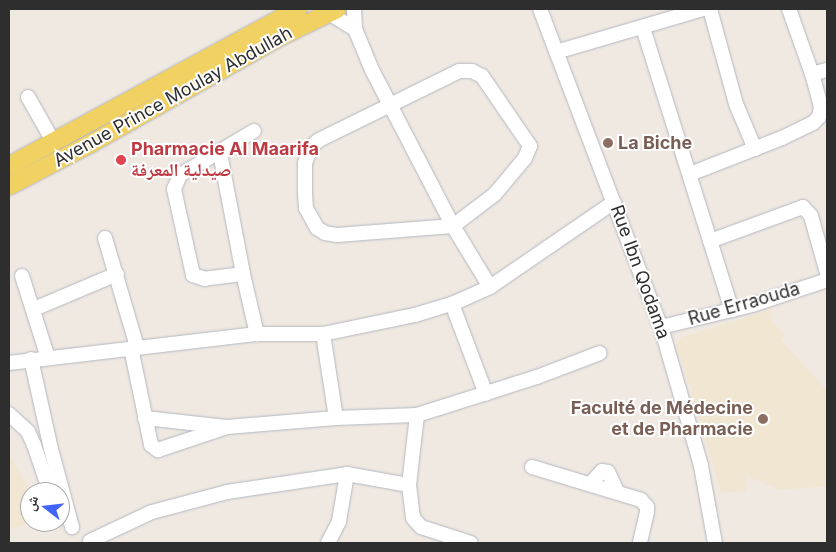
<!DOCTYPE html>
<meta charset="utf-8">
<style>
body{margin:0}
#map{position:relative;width:836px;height:552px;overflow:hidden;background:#efe9e1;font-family:Inter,"Noto Naskh Arabic",sans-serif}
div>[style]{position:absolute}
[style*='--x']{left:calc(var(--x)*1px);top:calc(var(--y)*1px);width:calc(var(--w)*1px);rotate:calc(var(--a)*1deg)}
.education>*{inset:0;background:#f0e6d1}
.roads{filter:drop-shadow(0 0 1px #b4b7c1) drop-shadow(0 0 1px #b4b7c1)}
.minor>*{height:14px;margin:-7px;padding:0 7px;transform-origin:7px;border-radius:7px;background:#fff}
.major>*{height:18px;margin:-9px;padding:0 9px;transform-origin:9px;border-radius:9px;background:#f2d163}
.dots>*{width:14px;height:14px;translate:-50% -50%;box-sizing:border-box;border:2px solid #fff;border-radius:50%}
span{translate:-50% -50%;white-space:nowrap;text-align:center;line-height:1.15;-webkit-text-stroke:4px #fff;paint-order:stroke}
.street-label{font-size:18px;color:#2e2e2e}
.education-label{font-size:18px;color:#785e54;font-weight:700}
.left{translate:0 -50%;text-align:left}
.right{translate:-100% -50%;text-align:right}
.health-label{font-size:18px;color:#be3a42;font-weight:700}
.frame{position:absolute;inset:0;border:10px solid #2e2e2e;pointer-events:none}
.north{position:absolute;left:20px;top:482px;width:50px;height:50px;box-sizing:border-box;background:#fff;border:1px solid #ababab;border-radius:50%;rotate:286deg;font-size:14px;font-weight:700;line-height:20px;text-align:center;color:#2e2e2e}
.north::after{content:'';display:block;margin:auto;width:18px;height:22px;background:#4264fb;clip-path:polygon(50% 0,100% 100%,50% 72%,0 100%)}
</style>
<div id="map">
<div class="education">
<i style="clip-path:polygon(771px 308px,772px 324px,786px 335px,781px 340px,827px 391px,827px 486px,779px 490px,746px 475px,746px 491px,721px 493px,683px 364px,676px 351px,677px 345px,680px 338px,693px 333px,743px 319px)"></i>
<i style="clip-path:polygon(9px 454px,30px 492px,30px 522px,9px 530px)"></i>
</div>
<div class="roads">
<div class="minor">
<i style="--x:354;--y:9;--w:20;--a:87"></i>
<i style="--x:355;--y:29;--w:44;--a:67.5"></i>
<i style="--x:372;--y:70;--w:176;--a:62.6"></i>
<i style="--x:453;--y:226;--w:71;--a:58.8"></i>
<i style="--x:540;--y:9;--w:340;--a:69.2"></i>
<i style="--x:661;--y:327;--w:145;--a:73.9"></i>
<i style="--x:701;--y:466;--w:78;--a:79.7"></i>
<i style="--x:710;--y:9;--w:98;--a:74.7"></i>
<i style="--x:736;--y:104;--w:49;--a:67.1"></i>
<i style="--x:329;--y:13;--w:31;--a:32"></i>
<i style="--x:643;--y:28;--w:296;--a:72.5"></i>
<i style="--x:556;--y:52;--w:153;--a:-16.3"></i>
<i style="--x:459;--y:71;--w:13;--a:0"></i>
<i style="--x:472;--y:71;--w:11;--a:27"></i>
<i style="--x:482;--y:76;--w:85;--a:55.6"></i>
<i style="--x:530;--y:146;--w:13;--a:113"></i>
<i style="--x:525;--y:158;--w:47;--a:129.8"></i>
<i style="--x:495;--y:194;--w:53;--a:142.7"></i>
<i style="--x:453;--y:226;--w:116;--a:175.6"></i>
<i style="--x:337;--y:235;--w:12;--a:-171"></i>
<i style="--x:325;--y:233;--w:9;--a:-148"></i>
<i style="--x:317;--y:228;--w:23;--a:-119"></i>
<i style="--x:306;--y:208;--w:15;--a:-94"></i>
<i style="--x:305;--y:193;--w:30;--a:-90"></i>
<i style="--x:305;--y:163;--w:18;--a:-68"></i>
<i style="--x:312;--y:146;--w:9;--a:-41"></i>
<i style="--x:319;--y:140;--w:156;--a:-26.2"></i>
<i style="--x:812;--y:74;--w:16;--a:-15"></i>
<i style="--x:28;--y:97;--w:53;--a:60.5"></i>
<i style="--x:220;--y:153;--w:123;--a:79.2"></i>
<i style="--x:243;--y:274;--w:62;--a:76.9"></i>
<i style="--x:690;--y:174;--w:99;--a:-21.4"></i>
<i style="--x:782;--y:138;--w:34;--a:-26"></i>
<i style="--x:813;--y:123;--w:8;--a:-45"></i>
<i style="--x:819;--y:117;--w:10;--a:-79"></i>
<i style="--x:821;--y:107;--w:34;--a:-105"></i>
<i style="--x:812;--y:74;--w:69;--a:-109.5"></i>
<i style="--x:105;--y:238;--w:114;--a:73.6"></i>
<i style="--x:710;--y:241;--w:99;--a:-20.1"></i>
<i style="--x:803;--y:207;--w:12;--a:48"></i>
<i style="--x:811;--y:216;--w:59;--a:74.3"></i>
<i style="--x:243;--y:274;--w:38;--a:173"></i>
<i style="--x:205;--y:279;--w:13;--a:-162"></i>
<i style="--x:193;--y:275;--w:88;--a:-102.5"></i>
<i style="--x:174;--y:189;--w:15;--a:-67"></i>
<i style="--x:180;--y:175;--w:86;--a:-30.7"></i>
<i style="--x:22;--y:276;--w:86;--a:72.4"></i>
<i style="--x:452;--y:304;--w:96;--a:69.3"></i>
<i style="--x:34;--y:309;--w:90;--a:-22.9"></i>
<i style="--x:661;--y:327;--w:94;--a:-13.6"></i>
<i style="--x:752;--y:305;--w:79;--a:-18.4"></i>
<i style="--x:323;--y:334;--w:85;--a:81.2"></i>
<i style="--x:131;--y:348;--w:99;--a:78.3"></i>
<i style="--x:151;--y:445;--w:9;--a:36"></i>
<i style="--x:158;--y:450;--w:73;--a:-18.4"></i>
<i style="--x:227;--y:427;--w:109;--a:-4.7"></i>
<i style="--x:336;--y:418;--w:81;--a:-2.1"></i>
<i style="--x:417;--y:415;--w:126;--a:-17.6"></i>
<i style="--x:537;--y:377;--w:67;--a:-20.9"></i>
<i style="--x:31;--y:359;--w:92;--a:77.5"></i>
<i style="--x:51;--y:449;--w:81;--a:74.9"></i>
<i style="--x:9;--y:363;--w:250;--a:-6.7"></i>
<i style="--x:257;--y:334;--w:66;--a:0"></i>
<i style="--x:323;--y:334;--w:94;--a:-11.7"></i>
<i style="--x:415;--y:315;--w:39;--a:-17"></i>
<i style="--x:452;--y:304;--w:42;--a:-24.1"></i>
<i style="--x:490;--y:287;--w:150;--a:-34.4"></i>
<i style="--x:9;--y:414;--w:26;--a:43"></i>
<i style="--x:28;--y:432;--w:14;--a:65"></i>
<i style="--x:34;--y:445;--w:50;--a:71.2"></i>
<i style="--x:417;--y:415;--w:70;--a:96.5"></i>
<i style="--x:409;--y:485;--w:33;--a:83"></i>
<i style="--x:413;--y:518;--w:12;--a:48"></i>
<i style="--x:421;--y:527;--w:52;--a:17.7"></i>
<i style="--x:145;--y:418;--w:82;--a:6.3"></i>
<i style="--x:532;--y:467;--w:114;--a:16.8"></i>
<i style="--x:641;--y:500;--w:9;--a:49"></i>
<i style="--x:647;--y:507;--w:5;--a:90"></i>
<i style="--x:647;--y:512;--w:32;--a:103"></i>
<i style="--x:591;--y:483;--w:16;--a:-47"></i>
<i style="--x:602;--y:471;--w:6;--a:9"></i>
<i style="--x:608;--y:472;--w:21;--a:65"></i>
<i style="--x:90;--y:541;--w:68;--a:-25.1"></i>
<i style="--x:152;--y:512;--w:78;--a:-14.9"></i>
<i style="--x:227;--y:492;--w:121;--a:-8.5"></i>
<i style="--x:347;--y:474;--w:63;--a:10.1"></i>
<i style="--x:328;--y:543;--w:25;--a:-63"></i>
<i style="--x:339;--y:521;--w:48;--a:-80.3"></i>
</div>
<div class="major">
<i style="--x:9;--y:166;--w:329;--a:-28.5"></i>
<i style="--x:9;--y:186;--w:91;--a:-27.4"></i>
<i style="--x:90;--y:144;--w:220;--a:-29.4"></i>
<i style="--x:282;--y:36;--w:61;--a:-26.1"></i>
</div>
</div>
<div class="dots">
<i style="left:608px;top:143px;background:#8d6e63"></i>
<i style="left:121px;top:160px;background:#e0444e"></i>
<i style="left:763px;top:419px;background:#8d6e63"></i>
</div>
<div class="street-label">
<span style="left:173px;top:97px;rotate:-29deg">Avenue Prince Moulay Abdullah</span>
<span style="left:640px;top:272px;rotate:70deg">Rue Ibn Qodama</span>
<span style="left:744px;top:304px;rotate:-16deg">Rue Erraouda</span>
</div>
<div class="education-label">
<span class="left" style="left:618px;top:143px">La Biche</span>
<span class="right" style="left:753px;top:419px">Faculté de Médecine<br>et de Pharmacie</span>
</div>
<div class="health-label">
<span class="left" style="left:131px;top:160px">Pharmacie Al Maarifa<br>صيدلية المعرفة</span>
</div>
<div class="frame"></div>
<div class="north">ش</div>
</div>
